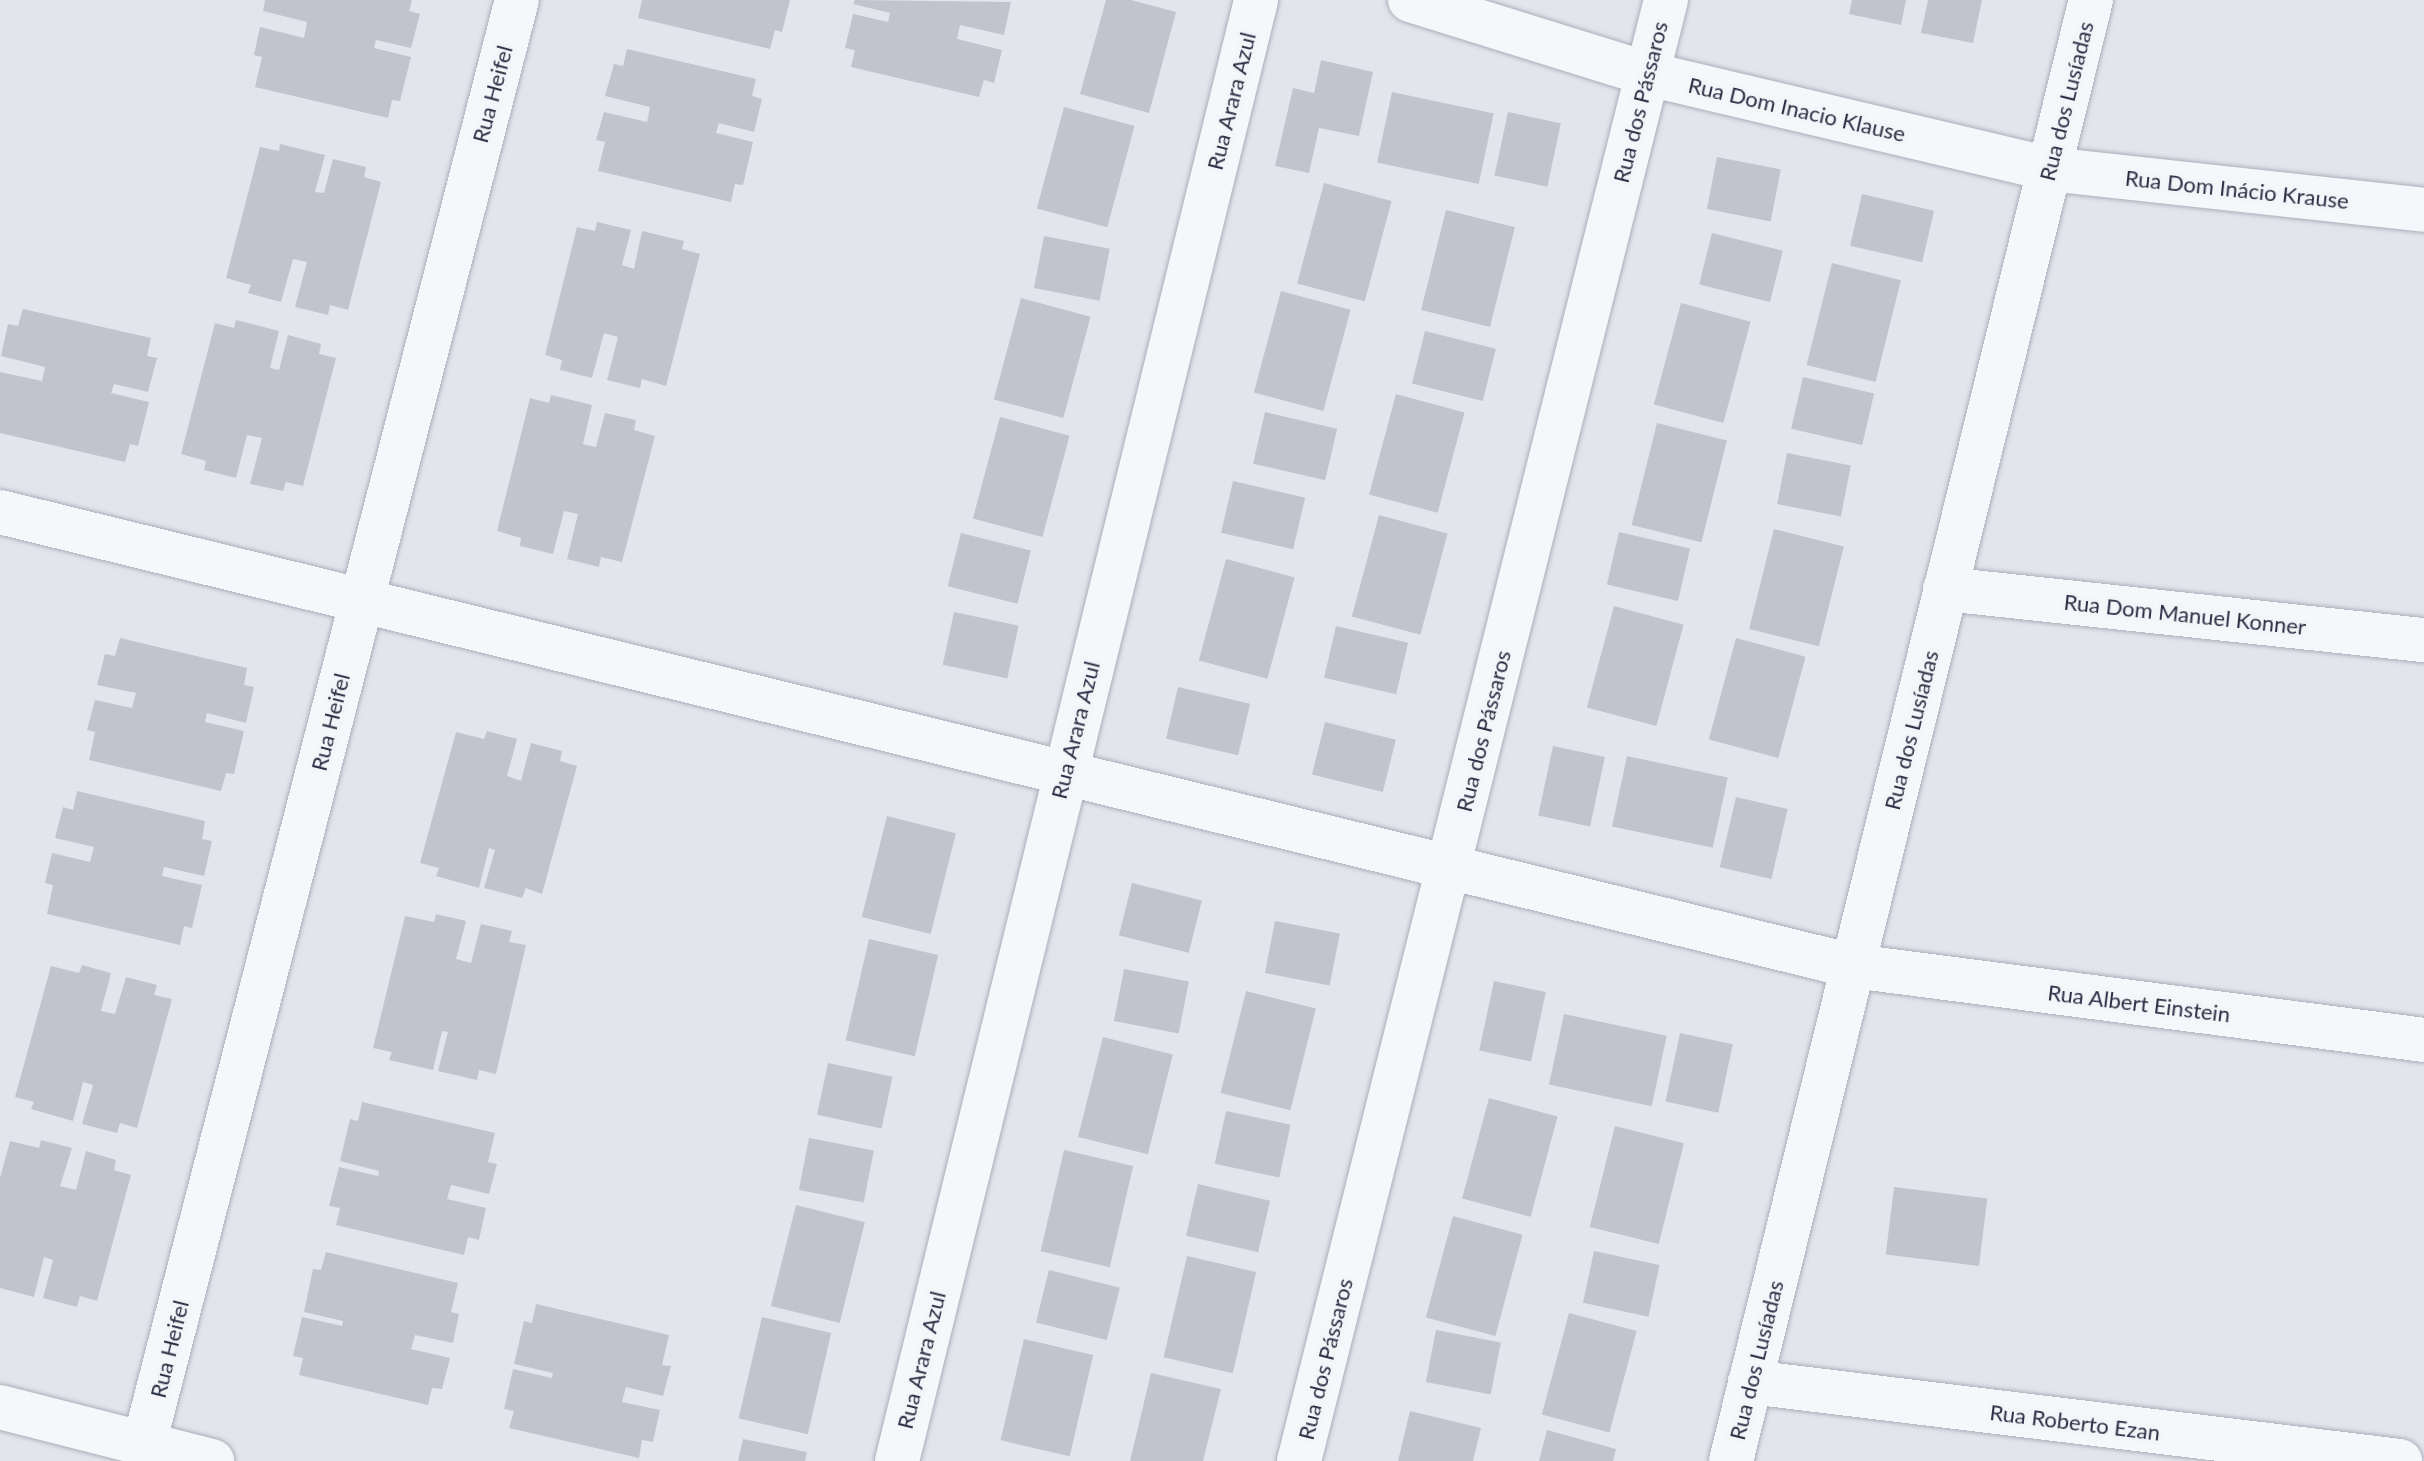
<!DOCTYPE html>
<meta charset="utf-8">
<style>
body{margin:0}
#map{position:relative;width:2424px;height:1461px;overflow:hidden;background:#e4e5ec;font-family:Lato,sans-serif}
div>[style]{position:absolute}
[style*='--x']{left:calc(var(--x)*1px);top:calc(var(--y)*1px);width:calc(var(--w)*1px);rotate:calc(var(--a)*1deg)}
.building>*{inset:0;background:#c1c3ce;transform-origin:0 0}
.roads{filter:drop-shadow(0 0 2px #acaeba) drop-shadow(0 0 2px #acaeba)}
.minor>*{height:44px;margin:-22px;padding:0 22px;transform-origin:22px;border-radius:22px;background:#f6f7fa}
span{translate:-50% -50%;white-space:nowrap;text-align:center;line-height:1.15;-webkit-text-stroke:8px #f3f5f9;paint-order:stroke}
.street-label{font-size:22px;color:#2b2f44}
</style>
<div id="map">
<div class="building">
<i style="clip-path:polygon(265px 0,412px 0,409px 11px,420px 14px,411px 48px,376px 40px,374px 48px,411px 57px,400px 101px,392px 100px,388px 118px,255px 87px,262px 57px,254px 55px,260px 27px,304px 38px,307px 22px,263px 11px)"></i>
<i style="clip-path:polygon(642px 0,790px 0,782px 32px,775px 30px,770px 49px,638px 18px)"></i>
<i style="clip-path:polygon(855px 0,1011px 2px,1004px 35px,960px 25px,957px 39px,1002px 50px,994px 83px,984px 80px,979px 97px,851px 67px,855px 50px,845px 48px,853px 14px,888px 22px,890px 13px,853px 4px)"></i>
<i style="clip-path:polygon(1106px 0,1131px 0,1176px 12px,1149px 113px,1080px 94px)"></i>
<i style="clip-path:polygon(1852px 0,1906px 0,1901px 25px,1849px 14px)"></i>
<i style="clip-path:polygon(1928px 0,1982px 0,1973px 43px,1921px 33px)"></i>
<i style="clip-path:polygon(627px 49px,756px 79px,752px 96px,762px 99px,754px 132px,719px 123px,716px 133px,753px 142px,743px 185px,735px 184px,731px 202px,598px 171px,605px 142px,596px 140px,604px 112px,647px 122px,650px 107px,605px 96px,614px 64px,623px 66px)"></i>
<i style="clip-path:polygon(1321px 60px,1373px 72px,1359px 136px,1319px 128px,1309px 173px,1275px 166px,1293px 88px,1314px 93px)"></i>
<i style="left:1392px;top:92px;width:104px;height:72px;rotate:12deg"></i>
<i style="left:1064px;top:107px;width:73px;height:105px;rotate:15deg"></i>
<i style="left:1508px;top:112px;width:54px;height:65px;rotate:12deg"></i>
<i style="clip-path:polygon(280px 144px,325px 155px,315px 192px,324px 193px,333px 159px,366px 167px,364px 177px,381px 182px,348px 310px,330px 305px,328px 315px,295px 307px,307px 262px,293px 259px,281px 302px,248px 293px,251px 285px,226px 278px,260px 147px,279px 151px)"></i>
<i style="left:1717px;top:157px;width:65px;height:53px;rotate:11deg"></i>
<i style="left:1324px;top:183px;width:70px;height:104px;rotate:15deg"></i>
<i style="left:1862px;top:194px;width:74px;height:53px;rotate:13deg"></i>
<i style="left:1446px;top:210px;width:71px;height:103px;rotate:14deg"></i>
<i style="clip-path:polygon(597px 222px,631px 230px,622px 265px,634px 269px,642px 231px,684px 241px,682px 249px,700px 254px,666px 386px,642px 379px,640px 388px,607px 380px,618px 337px,604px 333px,592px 378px,560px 370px,562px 360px,545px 355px,577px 227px,595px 231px)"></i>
<i style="left:1712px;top:233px;width:73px;height:53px;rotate:14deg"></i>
<i style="left:1044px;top:236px;width:67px;height:53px;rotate:11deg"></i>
<i style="left:1832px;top:263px;width:71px;height:105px;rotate:14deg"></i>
<i style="left:1281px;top:291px;width:72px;height:105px;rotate:15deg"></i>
<i style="left:1021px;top:298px;width:72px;height:105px;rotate:15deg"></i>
<i style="left:1681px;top:303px;width:72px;height:105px;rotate:15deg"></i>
<i style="clip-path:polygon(23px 309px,151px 338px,147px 356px,157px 358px,148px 392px,114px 384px,111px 393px,149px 402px,138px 446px,130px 444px,125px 462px,0 433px,0 372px,42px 381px,45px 367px,1px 356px,8px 324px,18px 326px)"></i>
<i style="clip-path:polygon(236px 320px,279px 331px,270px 368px,279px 370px,288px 335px,321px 344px,319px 354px,336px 358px,303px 486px,286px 482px,283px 491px,250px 484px,262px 438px,247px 435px,236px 478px,204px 470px,206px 461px,181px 454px,215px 323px,234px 328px)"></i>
<i style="left:1425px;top:331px;width:73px;height:54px;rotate:14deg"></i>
<i style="left:1803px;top:377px;width:73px;height:53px;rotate:13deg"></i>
<i style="left:1396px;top:394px;width:71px;height:104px;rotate:15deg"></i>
<i style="clip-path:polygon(551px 395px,592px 405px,583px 444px,596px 447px,605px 413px,636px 420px,634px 430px,655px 436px,622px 562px,601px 557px,599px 567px,567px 559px,578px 514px,564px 511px,553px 554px,520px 546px,521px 538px,497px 531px,530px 398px,549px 403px)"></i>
<i style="left:1265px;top:412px;width:74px;height:53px;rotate:13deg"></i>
<i style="left:1000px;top:417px;width:72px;height:105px;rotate:15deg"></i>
<i style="left:1657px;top:423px;width:72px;height:105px;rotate:14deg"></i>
<i style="left:1787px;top:453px;width:65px;height:52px;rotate:11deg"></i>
<i style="left:1233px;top:481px;width:74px;height:53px;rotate:13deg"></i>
<i style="left:1379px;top:515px;width:71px;height:105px;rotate:15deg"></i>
<i style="left:1774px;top:529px;width:72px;height:103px;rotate:14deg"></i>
<i style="left:1619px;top:532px;width:73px;height:54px;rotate:13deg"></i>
<i style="left:961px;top:533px;width:72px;height:55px;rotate:14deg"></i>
<i style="left:1226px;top:559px;width:71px;height:105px;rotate:15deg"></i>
<i style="left:1614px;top:606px;width:72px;height:105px;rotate:15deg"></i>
<i style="left:954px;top:612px;width:66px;height:54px;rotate:12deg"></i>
<i style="left:1336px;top:626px;width:74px;height:53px;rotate:13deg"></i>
<i style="clip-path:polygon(120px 638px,247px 668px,244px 685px,254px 687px,246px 723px,207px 713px,205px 722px,244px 731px,234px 774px,226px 773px,221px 791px,89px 760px,95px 732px,87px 730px,95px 700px,132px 708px,136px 693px,97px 685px,105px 654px,115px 656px)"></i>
<i style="left:1736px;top:638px;width:72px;height:105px;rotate:15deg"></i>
<i style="left:1178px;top:687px;width:74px;height:53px;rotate:13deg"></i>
<i style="left:1325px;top:722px;width:73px;height:54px;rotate:14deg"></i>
<i style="clip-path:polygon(487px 731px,517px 739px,507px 776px,521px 781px,531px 743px,562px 751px,560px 761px,577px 766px,542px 894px,526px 888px,522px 898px,484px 888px,495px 850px,489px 848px,479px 888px,436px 876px,439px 868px,420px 863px,456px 732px,484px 739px)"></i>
<i style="left:1553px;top:746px;width:53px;height:71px;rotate:12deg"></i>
<i style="left:1627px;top:756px;width:103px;height:72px;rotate:12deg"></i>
<i style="clip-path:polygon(77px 791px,205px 821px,202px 839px,212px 841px,204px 876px,164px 867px,162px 876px,202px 885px,192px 928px,184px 926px,180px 945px,47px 914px,53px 885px,45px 883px,52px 853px,90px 862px,94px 847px,55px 838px,63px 807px,73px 810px)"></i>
<i style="left:1736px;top:797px;width:53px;height:72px;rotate:13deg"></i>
<i style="left:887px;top:816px;width:71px;height:104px;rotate:14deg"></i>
<i style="left:1132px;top:883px;width:72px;height:54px;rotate:14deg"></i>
<i style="clip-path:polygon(436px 914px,466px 921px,456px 959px,471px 963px,481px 924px,512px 931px,509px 942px,526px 945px,496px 1074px,479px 1070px,477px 1080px,438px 1071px,448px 1032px,442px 1031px,433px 1070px,389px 1060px,392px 1052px,373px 1048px,405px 916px,434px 922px)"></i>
<i style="left:1275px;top:921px;width:66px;height:53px;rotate:11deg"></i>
<i style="left:869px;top:939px;width:71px;height:104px;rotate:13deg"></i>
<i style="clip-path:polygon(82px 965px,111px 973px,101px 1011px,115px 1014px,126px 977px,157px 985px,154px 995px,172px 999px,137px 1128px,120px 1123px,117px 1133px,82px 1124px,93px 1085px,83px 1082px,73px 1121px,31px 1109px,34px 1102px,15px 1097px,51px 966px,79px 973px)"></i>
<i style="left:1124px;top:969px;width:66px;height:53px;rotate:11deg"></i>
<i style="left:1494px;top:981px;width:53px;height:71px;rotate:12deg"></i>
<i style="left:1246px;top:991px;width:72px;height:105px;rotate:14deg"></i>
<i style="left:1564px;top:1014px;width:105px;height:72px;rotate:12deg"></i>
<i style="left:1680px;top:1033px;width:54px;height:70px;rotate:12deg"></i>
<i style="left:1103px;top:1037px;width:72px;height:103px;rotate:14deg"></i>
<i style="left:828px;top:1063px;width:66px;height:53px;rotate:12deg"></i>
<i style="left:1489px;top:1098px;width:71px;height:104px;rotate:15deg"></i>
<i style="clip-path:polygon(362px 1102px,495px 1133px,488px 1162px,497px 1164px,489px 1194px,451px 1185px,447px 1199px,486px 1208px,479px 1240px,468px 1237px,464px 1255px,336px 1225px,340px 1208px,329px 1206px,339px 1167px,378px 1176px,379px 1171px,340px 1161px,350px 1119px,358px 1121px)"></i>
<i style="left:1226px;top:1111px;width:66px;height:54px;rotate:12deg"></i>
<i style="left:1615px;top:1126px;width:71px;height:104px;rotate:14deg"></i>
<i style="left:809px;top:1138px;width:66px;height:53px;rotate:11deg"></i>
<i style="clip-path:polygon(41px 1140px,72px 1148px,60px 1186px,76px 1190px,86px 1151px,116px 1160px,114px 1170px,131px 1175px,97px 1301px,80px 1296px,77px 1307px,43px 1298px,53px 1260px,44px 1257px,34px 1297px,0 1288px,0 1178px,10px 1141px,39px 1148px)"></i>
<i style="left:1064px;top:1150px;width:71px;height:104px;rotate:13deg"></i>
<i style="left:1198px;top:1184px;width:74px;height:53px;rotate:13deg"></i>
<i style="left:1894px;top:1187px;width:94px;height:68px;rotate:7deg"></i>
<i style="left:796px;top:1205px;width:71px;height:104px;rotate:14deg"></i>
<i style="left:1453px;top:1216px;width:72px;height:105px;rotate:15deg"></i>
<i style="left:1594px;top:1251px;width:67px;height:53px;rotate:12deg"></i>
<i style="clip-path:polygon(326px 1252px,458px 1283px,451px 1312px,459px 1314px,453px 1343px,415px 1335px,411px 1349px,450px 1358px,442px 1389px,432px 1388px,428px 1405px,299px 1375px,303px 1358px,293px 1356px,302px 1317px,342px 1326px,343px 1321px,304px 1312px,313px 1269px,321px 1270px)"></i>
<i style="left:1187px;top:1256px;width:71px;height:104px;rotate:13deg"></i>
<i style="left:1049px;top:1270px;width:73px;height:54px;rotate:14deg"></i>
<i style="clip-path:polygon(536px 1304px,669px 1335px,662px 1365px,671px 1366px,663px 1396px,626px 1387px,622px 1402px,660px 1410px,653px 1442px,642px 1440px,639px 1458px,509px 1428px,514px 1411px,504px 1409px,513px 1369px,552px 1378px,553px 1373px,514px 1364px,524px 1321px,532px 1323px)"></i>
<i style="left:1569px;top:1313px;width:70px;height:105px;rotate:15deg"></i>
<i style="left:762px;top:1317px;width:71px;height:104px;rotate:13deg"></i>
<i style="left:1436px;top:1330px;width:66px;height:53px;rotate:11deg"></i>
<i style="left:1024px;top:1339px;width:71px;height:104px;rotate:13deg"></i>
<i style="clip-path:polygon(1151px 1373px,1221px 1389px,1203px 1461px,1130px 1461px)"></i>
<i style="clip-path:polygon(1410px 1411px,1481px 1428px,1473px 1461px,1398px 1461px)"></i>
<i style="clip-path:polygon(1547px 1430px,1616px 1449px,1613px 1461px,1539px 1461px)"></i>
<i style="clip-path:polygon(743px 1439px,807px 1452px,805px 1461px,738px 1461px)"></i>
</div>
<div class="roads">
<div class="minor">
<i style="--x:1410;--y:0;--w:249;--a:17.3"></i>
<i style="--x:1648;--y:74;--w:412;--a:13.3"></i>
<i style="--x:2049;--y:169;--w:377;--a:6.2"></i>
<i style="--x:0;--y:512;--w:1908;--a:13.77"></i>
<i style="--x:1853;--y:966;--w:576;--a:7.38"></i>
<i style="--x:1945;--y:589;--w:482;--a:6.1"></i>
<i style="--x:1750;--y:1382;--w:655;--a:6.93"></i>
<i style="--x:0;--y:1407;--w:219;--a:14.3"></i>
<i style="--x:144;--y:1444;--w:1491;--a:-75.52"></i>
<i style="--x:897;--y:1461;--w:1504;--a:-76.19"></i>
<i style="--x:1299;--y:1461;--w:1506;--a:-75.9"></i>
<i style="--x:1731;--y:1461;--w:1505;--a:-76.16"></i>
</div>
</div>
<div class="street-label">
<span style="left:492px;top:94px;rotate:-75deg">Rua Heifel</span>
<span style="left:1231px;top:101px;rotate:-76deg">Rua Arara Azul</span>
<span style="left:2066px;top:101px;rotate:-76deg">Rua dos Lusíadas</span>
<span style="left:1640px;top:102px;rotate:-76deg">Rua dos Pássaros</span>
<span style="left:1797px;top:109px;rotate:13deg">Rua Dom Inacio Klause</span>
<span style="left:2237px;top:189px;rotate:6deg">Rua Dom Inácio Krause</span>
<span style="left:2185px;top:614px;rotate:6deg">Rua Dom Manuel Konner</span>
<span style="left:330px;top:722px;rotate:-76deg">Rua Heifel</span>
<span style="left:1075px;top:730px;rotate:-76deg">Rua Arara Azul</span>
<span style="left:1911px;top:730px;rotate:-76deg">Rua dos Lusíadas</span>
<span style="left:1483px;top:731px;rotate:-76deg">Rua dos Pássaros</span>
<span style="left:2139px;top:1003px;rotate:7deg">Rua Albert Einstein</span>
<span style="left:169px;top:1349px;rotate:-76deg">Rua Heifel</span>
<span style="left:1325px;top:1359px;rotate:-76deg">Rua dos Pássaros</span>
<span style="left:921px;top:1360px;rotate:-76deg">Rua Arara Azul</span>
<span style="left:1756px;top:1360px;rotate:-76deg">Rua dos Lusíadas</span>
<span style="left:2075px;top:1422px;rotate:7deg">Rua Roberto Ezan</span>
</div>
</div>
